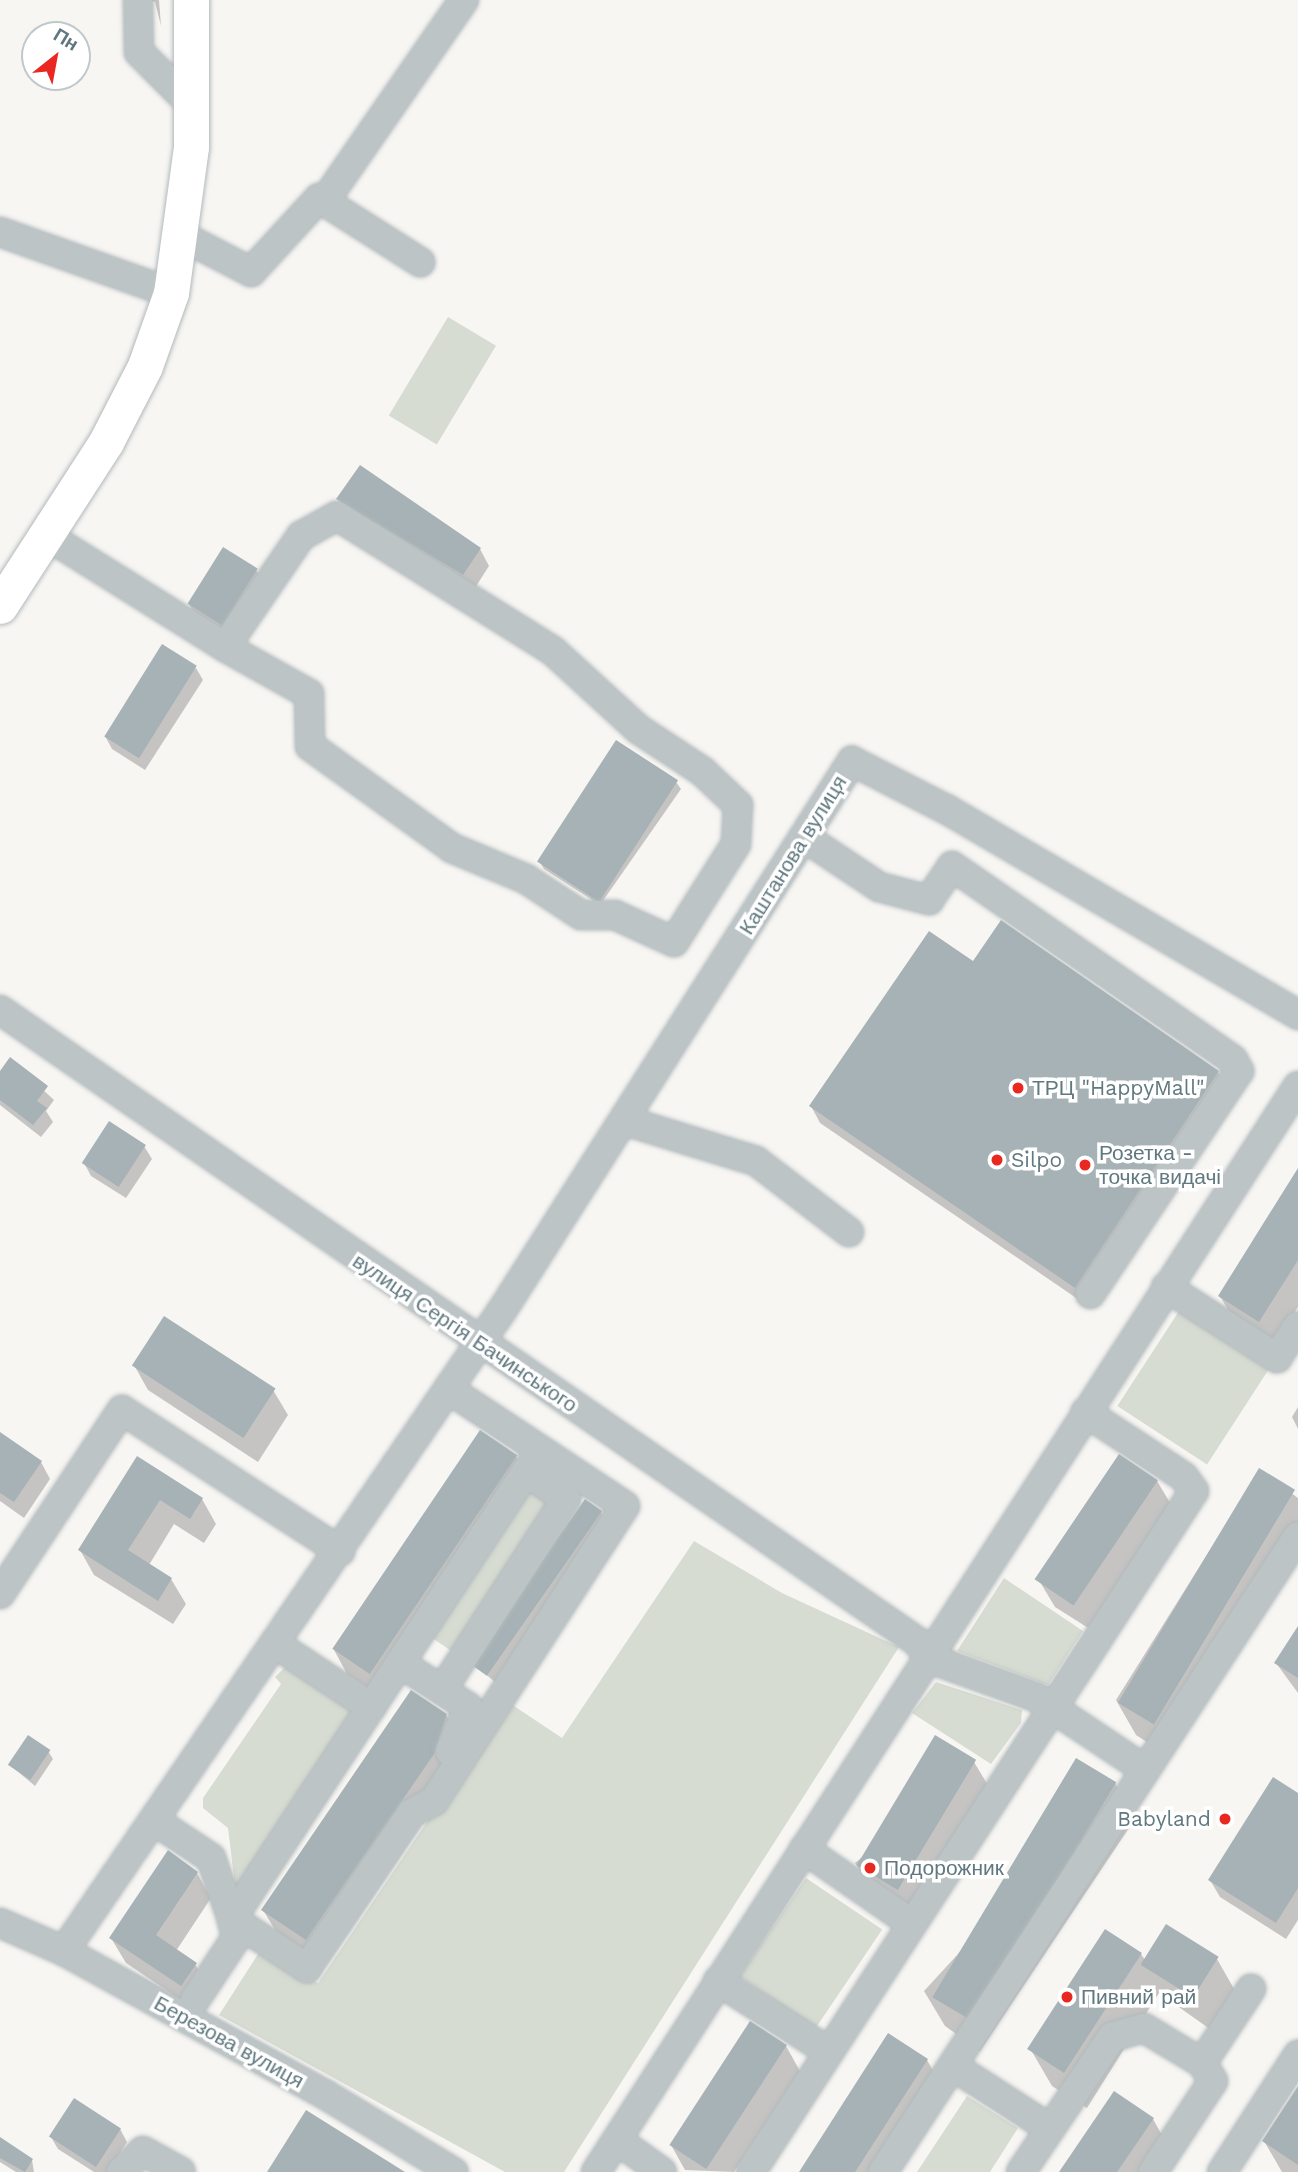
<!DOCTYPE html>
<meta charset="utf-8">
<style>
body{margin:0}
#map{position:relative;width:1298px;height:2172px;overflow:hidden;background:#f7f6f3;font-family:"Work Sans",sans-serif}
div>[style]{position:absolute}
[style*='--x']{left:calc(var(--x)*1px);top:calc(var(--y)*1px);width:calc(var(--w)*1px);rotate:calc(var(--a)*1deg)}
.green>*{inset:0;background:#d7dcd2;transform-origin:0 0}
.shadow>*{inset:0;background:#0003}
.building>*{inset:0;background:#a6b2b5;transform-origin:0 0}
.roads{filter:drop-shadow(0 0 2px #b2b9bc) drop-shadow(0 0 2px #b2b9bc)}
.minor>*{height:28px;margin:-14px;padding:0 14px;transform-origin:14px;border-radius:14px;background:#bdc4c6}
.major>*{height:35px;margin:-17.5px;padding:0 17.5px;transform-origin:17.5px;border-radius:17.5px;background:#fff}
.dots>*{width:19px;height:19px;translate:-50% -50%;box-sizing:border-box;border:4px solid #fff;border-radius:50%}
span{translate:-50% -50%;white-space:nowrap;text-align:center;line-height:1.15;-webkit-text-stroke:7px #fff;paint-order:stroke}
.street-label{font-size:21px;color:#60787f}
.poi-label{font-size:21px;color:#60787f}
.left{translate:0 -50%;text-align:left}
.right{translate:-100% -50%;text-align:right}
.north{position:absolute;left:21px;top:21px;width:70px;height:70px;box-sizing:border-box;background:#fff;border:2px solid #bfc9cc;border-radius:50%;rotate:31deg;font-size:19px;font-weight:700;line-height:28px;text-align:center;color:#60787f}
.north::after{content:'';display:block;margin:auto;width:24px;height:32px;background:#e92921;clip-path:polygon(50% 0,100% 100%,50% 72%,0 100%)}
</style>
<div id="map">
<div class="green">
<i style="left:448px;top:317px;width:56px;height:115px;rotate:31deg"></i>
<i style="left:1181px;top:1308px;width:107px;height:117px;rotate:33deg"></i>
<i style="left:527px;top:1486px;width:30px;height:179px;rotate:34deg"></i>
<i style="clip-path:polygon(694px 1541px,782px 1593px,899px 1647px,564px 2172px,505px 2172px,219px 2015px,260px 1951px,318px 1983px,508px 1702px,562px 1738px)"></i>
<i style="clip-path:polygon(1004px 1578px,1083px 1631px,1048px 1685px,957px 1651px)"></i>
<i style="clip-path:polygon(284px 1668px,298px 1669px,358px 1708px,236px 1894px,228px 1828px,203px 1808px,203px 1798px,281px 1684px,275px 1677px)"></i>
<i style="clip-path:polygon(936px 1682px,1022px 1710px,1021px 1723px,991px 1764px,912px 1713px)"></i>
<i style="left:806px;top:1878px;width:92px;height:119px;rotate:34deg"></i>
<i style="clip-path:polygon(967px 2096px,1018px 2128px,990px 2172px,917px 2172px)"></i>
</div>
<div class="shadow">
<i style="clip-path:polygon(146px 0,159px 0,161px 26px,155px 2px)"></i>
<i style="clip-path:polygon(339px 499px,480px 549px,489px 566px,473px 591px,348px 515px)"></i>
<i style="clip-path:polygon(257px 571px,264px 583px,228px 636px,196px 616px,189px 604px)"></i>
<i style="clip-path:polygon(196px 668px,203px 680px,145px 770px,112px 749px,105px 736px)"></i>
<i style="clip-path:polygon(676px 782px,681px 789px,600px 905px,544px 869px,539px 861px)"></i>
<i style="clip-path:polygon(11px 1060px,54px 1100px,46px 1111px,53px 1122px,41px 1137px,0 1105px,0 1074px)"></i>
<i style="clip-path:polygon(1218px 1072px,1228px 1089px,1085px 1304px,820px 1123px,811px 1106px)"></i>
<i style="clip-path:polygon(144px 1146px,152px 1159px,126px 1198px,91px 1176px,84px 1163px)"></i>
<i style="clip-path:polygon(1298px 1171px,1298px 1307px,1274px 1346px,1234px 1321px,1220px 1296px)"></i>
<i style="clip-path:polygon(134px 1365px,273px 1390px,288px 1415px,258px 1462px,148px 1390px)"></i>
<i style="clip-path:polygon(1298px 1407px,1298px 1429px,1292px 1417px)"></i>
<i style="clip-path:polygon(0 1434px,41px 1462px,50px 1479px,24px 1518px,0 1501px)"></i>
<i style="clip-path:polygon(516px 1456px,531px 1481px,383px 1698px,347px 1674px,333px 1648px)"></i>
<i style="clip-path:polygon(137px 1459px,202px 1499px,216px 1524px,204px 1543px,174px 1524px,149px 1565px,171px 1579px,186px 1604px,173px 1624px,94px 1575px,80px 1550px)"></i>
<i style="clip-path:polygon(1260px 1470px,1298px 1498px,1298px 1554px,1170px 1757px,1136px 1735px,1116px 1700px)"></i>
<i style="clip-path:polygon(1157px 1481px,1172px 1506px,1093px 1631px,1055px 1607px,1040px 1582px)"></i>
<i style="clip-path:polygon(601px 1512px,603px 1515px,495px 1682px,478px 1668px)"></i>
<i style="clip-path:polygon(1298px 1629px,1298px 1693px,1276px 1663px)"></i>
<i style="clip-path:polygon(446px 1715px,461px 1740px,320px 1964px,278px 1935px,263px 1910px)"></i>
<i style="clip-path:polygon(48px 1751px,53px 1759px,35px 1786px,10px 1765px)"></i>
<i style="clip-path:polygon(974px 1762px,989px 1787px,907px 1914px,870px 1888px,855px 1863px)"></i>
<i style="clip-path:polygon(1115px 1783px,1135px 1819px,980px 2051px,945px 2026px,924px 1991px)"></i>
<i style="clip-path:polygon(1298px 1795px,1298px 1920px,1286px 1939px,1220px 1897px,1210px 1880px)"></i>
<i style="clip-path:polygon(197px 1873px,211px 1898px,176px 1951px,195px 1964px,210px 1989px,196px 2010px,126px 1963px,111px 1938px)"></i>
<i style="clip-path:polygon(1141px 1954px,1145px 1960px,1217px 1959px,1237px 1994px,1214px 2032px,1159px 1993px,1087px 2108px,1052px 2086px,1031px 2050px)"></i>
<i style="clip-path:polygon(786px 2046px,800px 2071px,734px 2172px,685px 2170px,671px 2145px)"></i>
<i style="clip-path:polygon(927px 2060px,947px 2095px,898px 2172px,801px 2172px)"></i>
<i style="clip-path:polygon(1298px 2088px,1298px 2172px,1282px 2172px,1264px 2141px)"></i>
<i style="clip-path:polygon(1153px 2119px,1173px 2155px,1161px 2172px,1061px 2172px)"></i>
<i style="clip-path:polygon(120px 2129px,127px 2142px,108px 2172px,94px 2172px,58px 2149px,51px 2137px)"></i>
<i style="clip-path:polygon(0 2139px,32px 2160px,34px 2172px,16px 2172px,0 2162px)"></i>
</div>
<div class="building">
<i style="clip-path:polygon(360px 465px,481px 548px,463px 575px,336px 499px)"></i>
<i style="left:223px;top:547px;width:41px;height:67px;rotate:32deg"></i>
<i style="left:162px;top:644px;width:41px;height:109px;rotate:32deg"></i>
<i style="left:616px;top:740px;width:74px;height:145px;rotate:33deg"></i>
<i style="clip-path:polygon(1001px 920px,1219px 1071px,1075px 1288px,809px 1106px,929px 931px,973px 961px)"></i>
<i style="clip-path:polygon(10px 1057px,48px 1086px,37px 1101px,47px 1108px,33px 1125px,0 1100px,0 1071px)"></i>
<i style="left:109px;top:1121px;width:44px;height:50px;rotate:33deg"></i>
<i style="clip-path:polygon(1298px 1168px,1298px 1260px,1259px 1322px,1218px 1296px)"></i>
<i style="left:164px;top:1316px;width:133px;height:59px;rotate:33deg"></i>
<i style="left:480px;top:1430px;width:45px;height:264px;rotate:34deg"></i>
<i style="clip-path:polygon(0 1432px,42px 1461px,14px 1502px,0 1493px)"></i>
<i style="left:1119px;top:1454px;width:47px;height:151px;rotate:34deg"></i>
<i style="clip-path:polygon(137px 1456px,203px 1498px,190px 1519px,160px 1500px,128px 1550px,172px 1578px,158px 1601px,78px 1550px)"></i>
<i style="left:1259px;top:1468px;width:42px;height:274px;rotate:31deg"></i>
<i style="left:585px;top:1499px;width:21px;height:201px;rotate:35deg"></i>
<i style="clip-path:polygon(1298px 1626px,1298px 1678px,1274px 1663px)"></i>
<i style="clip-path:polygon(411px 1690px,447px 1714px,434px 1754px,306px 1940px,261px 1910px)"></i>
<i style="left:28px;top:1735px;width:27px;height:36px;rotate:34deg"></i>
<i style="left:935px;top:1735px;width:48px;height:152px;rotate:31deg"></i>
<i style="left:1076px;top:1758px;width:47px;height:279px;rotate:31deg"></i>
<i style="clip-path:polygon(1273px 1777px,1298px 1793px,1298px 1888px,1276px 1923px,1208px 1880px)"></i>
<i style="clip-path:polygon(168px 1850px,198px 1872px,156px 1935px,197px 1963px,181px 1986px,109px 1938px)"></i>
<i style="left:1166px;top:1924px;width:62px;height:48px;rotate:32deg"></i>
<i style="left:1105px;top:1929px;width:44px;height:143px;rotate:33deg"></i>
<i style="left:750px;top:2021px;width:44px;height:148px;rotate:33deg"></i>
<i style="clip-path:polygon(888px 2033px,928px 2059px,855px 2172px,799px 2172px)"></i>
<i style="clip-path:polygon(1298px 2086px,1298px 2165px,1262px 2141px)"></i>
<i style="clip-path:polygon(1114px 2091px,1154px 2118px,1117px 2172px,1059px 2172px)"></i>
<i style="left:74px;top:2098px;width:56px;height:46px;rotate:33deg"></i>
<i style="clip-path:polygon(306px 2110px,405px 2172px,267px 2172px)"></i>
<i style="clip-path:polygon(0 2137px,33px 2159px,25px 2172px,0 2158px)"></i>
</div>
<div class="roads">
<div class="minor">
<i style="--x:138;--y:0;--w:52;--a:88.9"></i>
<i style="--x:139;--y:52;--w:76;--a:45"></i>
<i style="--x:326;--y:199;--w:242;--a:-55.3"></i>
<i style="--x:0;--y:232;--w:182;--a:19.6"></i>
<i style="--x:180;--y:235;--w:80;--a:27.5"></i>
<i style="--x:251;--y:272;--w:100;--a:-47.4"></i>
<i style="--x:319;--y:198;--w:120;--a:32.4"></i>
<i style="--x:46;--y:535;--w:211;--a:32"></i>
<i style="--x:225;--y:647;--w:135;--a:-55.6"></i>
<i style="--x:301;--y:536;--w:41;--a:-29.1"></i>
<i style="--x:337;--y:516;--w:255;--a:32"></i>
<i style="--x:553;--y:651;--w:115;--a:42.5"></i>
<i style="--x:638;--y:729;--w:77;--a:33.3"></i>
<i style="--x:702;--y:771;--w:50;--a:43.4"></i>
<i style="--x:738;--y:805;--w:39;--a:93"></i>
<i style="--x:736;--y:844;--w:116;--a:122.3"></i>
<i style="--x:674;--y:942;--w:65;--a:-155.4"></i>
<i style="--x:615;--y:915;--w:34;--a:180"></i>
<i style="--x:581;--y:915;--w:66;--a:-146.8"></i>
<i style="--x:526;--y:879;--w:80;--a:-157.3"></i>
<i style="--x:452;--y:848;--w:175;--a:-144.3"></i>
<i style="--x:310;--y:746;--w:52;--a:-91.1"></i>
<i style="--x:309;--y:694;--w:96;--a:-150.8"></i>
<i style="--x:804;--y:837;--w:90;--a:33.7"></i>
<i style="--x:879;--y:887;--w:52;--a:14.6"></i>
<i style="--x:929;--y:900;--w:41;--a:-55.9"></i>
<i style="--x:952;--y:866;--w:341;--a:34.6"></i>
<i style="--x:1233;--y:1060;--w:13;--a:61"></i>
<i style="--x:1239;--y:1071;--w:268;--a:123.7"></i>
<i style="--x:0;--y:1010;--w:1115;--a:34.55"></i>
<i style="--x:918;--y:1642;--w:19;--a:58"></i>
<i style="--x:928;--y:1658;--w:115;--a:19.9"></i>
<i style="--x:1036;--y:1697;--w:130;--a:33.7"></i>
<i style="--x:626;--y:1121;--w:136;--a:17.1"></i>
<i style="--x:756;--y:1161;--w:117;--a:37.4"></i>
<i style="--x:1166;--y:1287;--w:132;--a:32.6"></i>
<i style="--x:1277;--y:1358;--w:38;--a:-57"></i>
<i style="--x:0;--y:1594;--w:221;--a:-56.5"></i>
<i style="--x:122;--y:1410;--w:260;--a:32.9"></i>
<i style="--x:277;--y:1645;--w:113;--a:33.4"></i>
<i style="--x:371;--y:1707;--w:254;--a:123.3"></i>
<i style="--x:232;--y:1919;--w:90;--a:33.2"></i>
<i style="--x:307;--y:1968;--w:187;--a:-55.9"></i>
<i style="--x:412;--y:1813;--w:25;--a:-29"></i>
<i style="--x:434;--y:1801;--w:351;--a:-57.1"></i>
<i style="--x:625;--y:1506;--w:212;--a:-146.5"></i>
<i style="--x:400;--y:1663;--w:81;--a:32.9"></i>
<i style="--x:468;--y:1707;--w:48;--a:111.8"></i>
<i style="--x:442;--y:1690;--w:228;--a:-57"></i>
<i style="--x:566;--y:1499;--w:48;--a:-146"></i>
<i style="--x:526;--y:1472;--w:25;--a:-56"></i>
<i style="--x:371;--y:1707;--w:282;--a:-56.6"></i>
<i style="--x:155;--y:1821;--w:67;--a:33.5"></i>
<i style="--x:211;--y:1858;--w:65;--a:71"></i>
<i style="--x:232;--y:1919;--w:19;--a:78"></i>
<i style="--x:236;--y:1938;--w:74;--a:123.5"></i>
<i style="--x:804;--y:1849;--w:130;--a:34.7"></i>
<i style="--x:0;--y:1923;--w:70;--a:23.6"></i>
<i style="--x:64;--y:1951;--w:299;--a:28.8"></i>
<i style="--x:326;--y:2095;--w:149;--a:31.2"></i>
<i style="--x:64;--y:1951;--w:778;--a:-55.64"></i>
<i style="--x:503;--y:1309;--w:650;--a:-57.51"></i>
<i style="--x:852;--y:761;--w:106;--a:27.1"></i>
<i style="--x:946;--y:809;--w:408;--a:30.3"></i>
<i style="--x:718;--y:1981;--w:130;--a:32.5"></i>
<i style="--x:953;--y:2066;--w:114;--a:32.9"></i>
<i style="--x:617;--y:2140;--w:55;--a:35.4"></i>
<i style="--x:121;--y:2172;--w:30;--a:-44"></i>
<i style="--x:143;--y:2151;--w:43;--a:28.9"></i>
<i style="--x:596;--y:2172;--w:1293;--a:-57.12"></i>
<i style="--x:751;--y:2172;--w:812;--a:-56.96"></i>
<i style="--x:1194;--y:1491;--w:17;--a:-126"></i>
<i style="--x:1184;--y:1477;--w:118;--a:-146.7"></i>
<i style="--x:883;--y:2172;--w:759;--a:-56.87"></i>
<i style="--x:1021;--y:2172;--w:163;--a:-56"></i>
<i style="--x:1112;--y:2037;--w:33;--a:-16"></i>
<i style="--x:1144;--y:2028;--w:68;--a:31.1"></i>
<i style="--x:1202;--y:2063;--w:89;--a:-56.5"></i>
<i style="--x:1153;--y:2172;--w:109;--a:-56.6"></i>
<i style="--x:1213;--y:2081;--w:21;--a:-121"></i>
<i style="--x:1222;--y:2172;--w:140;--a:-57"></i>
</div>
<div class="major">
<i style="--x:0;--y:606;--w:195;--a:-57.1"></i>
<i style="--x:106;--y:442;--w:85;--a:-62.8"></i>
<i style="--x:145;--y:366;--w:77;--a:-70.4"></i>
<i style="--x:171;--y:293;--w:147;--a:-82.2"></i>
<i style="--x:191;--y:147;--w:147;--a:-90"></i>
</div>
</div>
<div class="dots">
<i style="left:1018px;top:1088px;background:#e92921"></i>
<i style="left:997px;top:1160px;background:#e92921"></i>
<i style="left:1085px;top:1165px;background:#e92921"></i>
<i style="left:1225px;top:1819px;background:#e92921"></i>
<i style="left:870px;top:1868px;background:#e92921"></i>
<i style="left:1067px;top:1997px;background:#e92921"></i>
</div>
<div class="street-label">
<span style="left:793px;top:855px;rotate:-58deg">Каштанова вулиця</span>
<span style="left:465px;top:1333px;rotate:34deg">вулиця Сергія Бачинського</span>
<span style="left:229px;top:2042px;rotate:29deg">Березова вулиця</span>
</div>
<div class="poi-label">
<span class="left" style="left:1032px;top:1088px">ТРЦ "HappyMall"</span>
<span class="left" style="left:1099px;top:1165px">Розетка -<br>точка видачі</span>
<span class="left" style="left:1011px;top:1160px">Silpo</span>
<span class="right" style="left:1211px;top:1819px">Babyland</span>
<span class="left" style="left:884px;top:1868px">Подорожник</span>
<span class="left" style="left:1081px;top:1997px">Пивний рай</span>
</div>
<div class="north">Пн</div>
</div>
